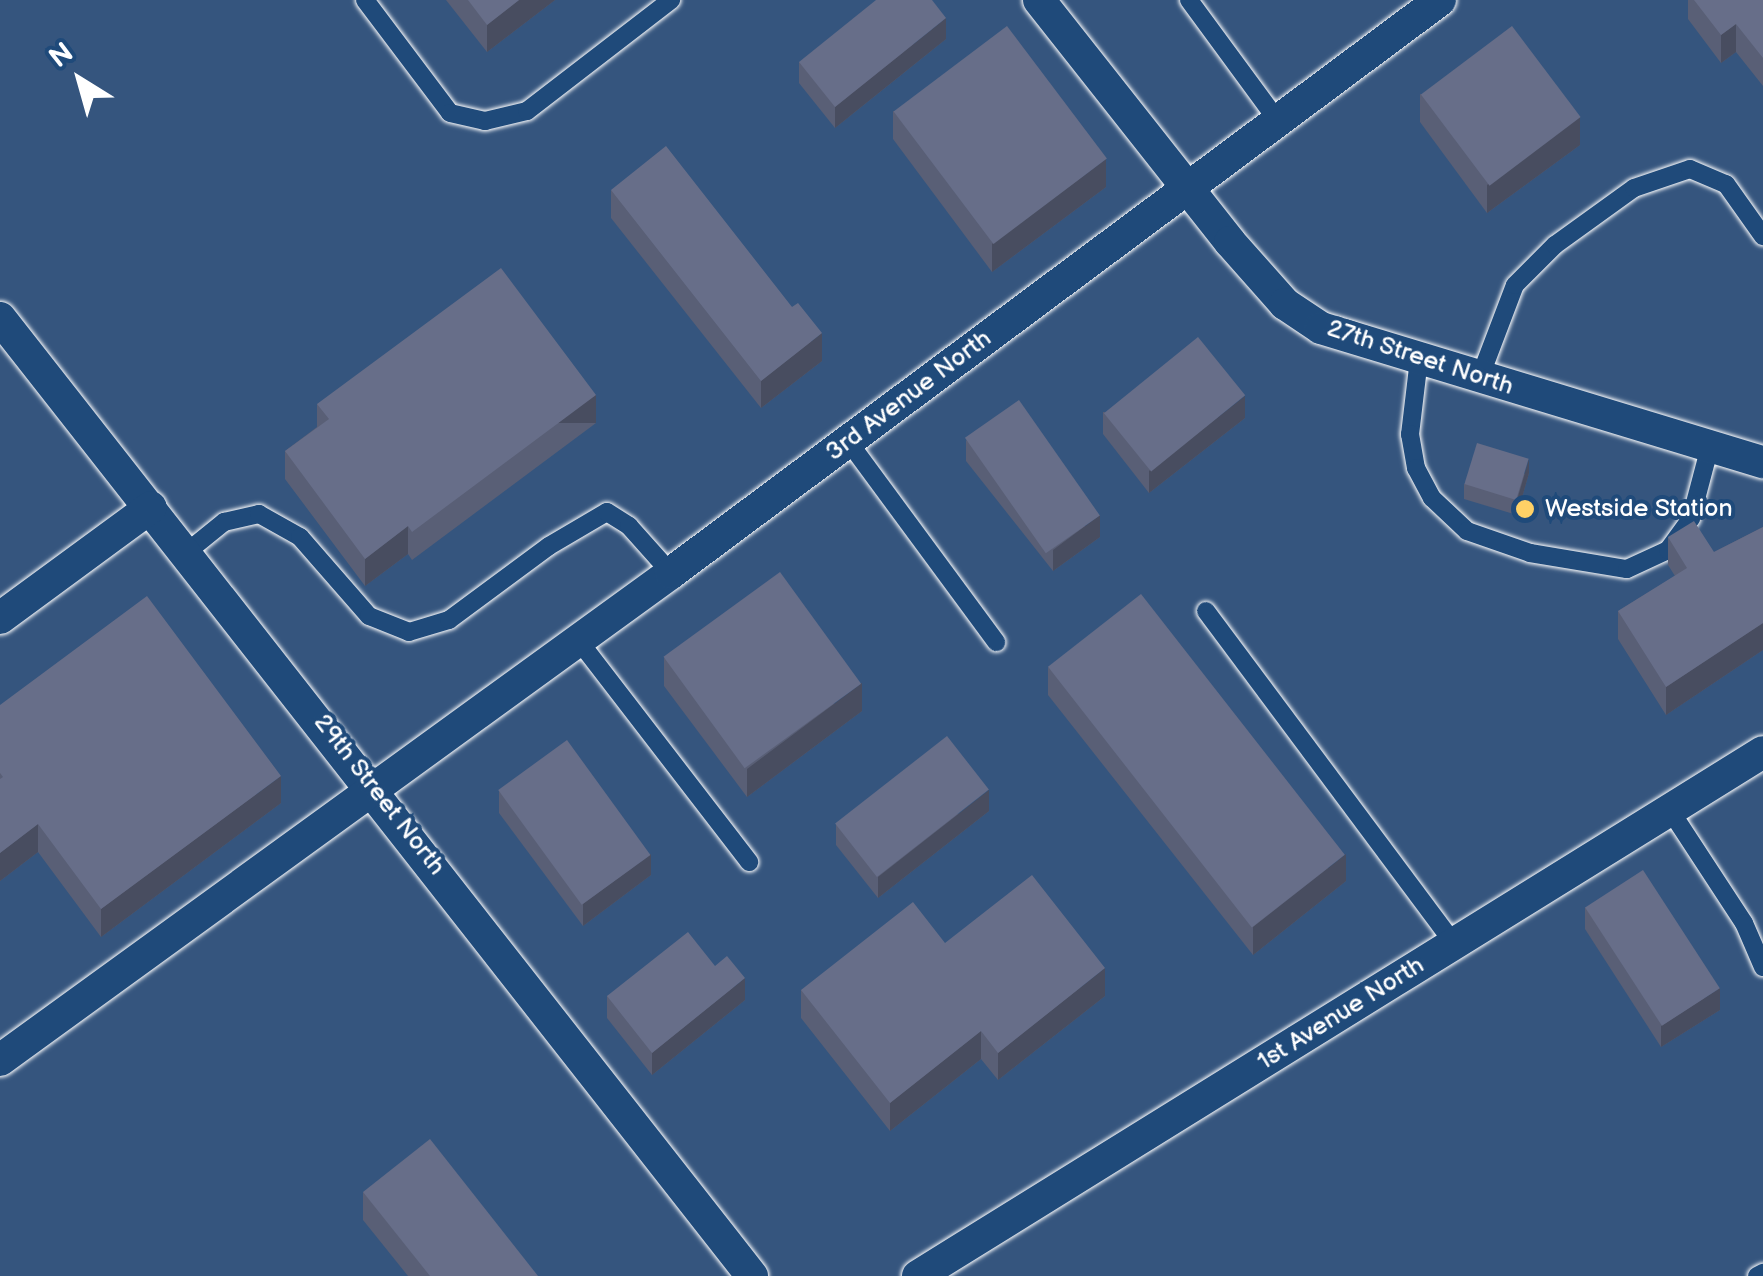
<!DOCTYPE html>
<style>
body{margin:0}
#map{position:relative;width:1763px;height:1276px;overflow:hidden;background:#35557e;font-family:"Balsamiq Sans",sans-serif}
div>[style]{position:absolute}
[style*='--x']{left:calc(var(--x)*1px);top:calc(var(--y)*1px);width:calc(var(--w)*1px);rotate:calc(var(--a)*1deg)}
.roads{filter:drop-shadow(0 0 2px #fff) drop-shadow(0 0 2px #fff)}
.service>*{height:18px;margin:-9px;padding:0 9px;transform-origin:9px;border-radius:9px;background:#1f4a7a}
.minor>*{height:32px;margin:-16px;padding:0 16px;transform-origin:16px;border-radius:16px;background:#1f4a7a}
.wall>*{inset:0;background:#595f76}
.shaded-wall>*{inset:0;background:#484d60;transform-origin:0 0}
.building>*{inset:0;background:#676e89;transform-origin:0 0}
.dots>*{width:28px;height:28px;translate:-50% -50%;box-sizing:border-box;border:5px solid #1f4a7a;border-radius:50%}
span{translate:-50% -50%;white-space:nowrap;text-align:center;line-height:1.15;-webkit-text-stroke:8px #1f4a7a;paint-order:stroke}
.street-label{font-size:25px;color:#fff}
.poi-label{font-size:25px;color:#fff}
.left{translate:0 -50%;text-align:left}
.north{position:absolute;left:30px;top:30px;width:100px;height:100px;-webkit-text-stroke:8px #1f4a7a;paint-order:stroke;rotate:323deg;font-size:28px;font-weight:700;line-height:40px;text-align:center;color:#fff}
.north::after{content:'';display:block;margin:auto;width:35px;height:45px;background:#fff;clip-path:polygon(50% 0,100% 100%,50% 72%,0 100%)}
</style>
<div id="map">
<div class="roads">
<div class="service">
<i style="--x:365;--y:0;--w:141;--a:53"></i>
<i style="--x:450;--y:113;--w:36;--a:13"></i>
<i style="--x:485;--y:121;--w:43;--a:-13.4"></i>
<i style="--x:527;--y:111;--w:182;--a:-37.6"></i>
<i style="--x:1189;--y:0;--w:150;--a:53.7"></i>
<i style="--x:1419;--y:359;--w:76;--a:96.8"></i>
<i style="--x:1410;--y:434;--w:35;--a:80"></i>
<i style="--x:1416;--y:468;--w:34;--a:62"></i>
<i style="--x:1432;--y:498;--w:48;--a:43.3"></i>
<i style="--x:1467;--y:531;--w:67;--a:19.2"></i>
<i style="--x:1530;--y:553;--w:98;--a:9.4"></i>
<i style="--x:1627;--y:569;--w:45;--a:-24.9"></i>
<i style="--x:1668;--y:550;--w:39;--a:-54"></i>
<i style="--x:1691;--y:518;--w:74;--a:-75.2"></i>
<i style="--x:1480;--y:377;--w:98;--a:-69.2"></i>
<i style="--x:1515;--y:285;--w:57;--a:-45"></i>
<i style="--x:1555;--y:245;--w:97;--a:-35.8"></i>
<i style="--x:1634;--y:188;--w:59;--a:-18.7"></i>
<i style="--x:1690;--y:169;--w:39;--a:23"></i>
<i style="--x:1726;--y:184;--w:64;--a:54.6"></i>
<i style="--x:848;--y:441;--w:250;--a:53.6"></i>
<i style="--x:187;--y:552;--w:48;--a:-39"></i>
<i style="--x:224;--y:522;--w:36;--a:-13"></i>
<i style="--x:259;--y:514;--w:47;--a:29.3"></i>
<i style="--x:300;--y:537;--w:105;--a:48.9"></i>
<i style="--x:369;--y:616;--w:43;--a:21.8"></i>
<i style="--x:409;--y:632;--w:42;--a:-16.7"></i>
<i style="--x:449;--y:620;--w:124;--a:-36.5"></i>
<i style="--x:549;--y:546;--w:67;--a:-30.4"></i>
<i style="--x:607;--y:512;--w:26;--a:32"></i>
<i style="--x:629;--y:526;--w:63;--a:48.2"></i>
<i style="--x:1206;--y:611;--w:415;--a:53.3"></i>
<i style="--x:579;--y:641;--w:279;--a:52.4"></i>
<i style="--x:1670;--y:810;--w:135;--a:56.8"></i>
<i style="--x:1744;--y:923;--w:48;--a:66.6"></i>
<i style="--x:1757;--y:1276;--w:7;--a:-27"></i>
</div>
<div class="minor">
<i style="--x:1039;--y:0;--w:308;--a:51.7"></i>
<i style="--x:1230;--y:242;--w:83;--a:48.4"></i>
<i style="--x:1285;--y:304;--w:43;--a:33.7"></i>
<i style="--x:1321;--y:328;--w:462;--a:16.9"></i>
<i style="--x:0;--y:318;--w:1218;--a:51.87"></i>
<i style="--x:0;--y:618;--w:187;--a:-36.3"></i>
<i style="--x:0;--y:1060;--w:829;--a:-35.97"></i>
<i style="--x:671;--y:573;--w:959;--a:-36.69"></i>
<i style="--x:918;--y:1276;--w:994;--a:-31.8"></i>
</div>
</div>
<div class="wall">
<i style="clip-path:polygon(446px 0,555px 0,487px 52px)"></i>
<i style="clip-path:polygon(1688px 0,1763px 0,1763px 86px,1736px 52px,1721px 63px,1688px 19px)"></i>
<i style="clip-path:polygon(946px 39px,835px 128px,799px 83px,799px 62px)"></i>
<i style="clip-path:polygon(1420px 94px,1580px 145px,1487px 213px,1420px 122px)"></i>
<i style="clip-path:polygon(893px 111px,1106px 187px,992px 272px,893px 139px)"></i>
<i style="clip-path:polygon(611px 190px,792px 307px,822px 361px,761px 408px,611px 218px)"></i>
<i style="clip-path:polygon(317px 404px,596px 423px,412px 560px,408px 554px,365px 586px,285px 479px,285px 451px,317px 427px)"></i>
<i style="clip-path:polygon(1103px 412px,1245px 418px,1149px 493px,1103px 434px)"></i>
<i style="clip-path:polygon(966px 440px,1100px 537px,1053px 571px,966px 461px)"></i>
<i style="clip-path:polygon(1529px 473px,1517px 515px,1464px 499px,1464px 484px)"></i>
<i style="clip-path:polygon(1763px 527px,1763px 650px,1666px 715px,1618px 639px,1618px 611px,1675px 576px,1668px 565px,1668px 537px,1714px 552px)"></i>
<i style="clip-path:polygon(664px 658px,862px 711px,747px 797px,664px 686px)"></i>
<i style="clip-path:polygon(1048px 667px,1346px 881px,1253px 955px,1048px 695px)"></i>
<i style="clip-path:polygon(0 705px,281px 803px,101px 937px,38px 852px,0 881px)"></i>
<i style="clip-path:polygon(499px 791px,651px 875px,583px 926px,499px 813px)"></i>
<i style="clip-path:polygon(989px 811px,878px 898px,836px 845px,836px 824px)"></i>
<i style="clip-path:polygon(1585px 907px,1720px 1010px,1661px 1047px,1585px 929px)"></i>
<i style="clip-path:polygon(945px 943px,1105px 996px,998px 1080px,981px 1059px,890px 1131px,801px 1018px,801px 990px)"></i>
<i style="clip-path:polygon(715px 966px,745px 1000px,652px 1075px,607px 1018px,607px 996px)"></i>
<i style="clip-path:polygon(363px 1192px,538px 1276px,408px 1276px,363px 1220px)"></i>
</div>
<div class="shaded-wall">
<i style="clip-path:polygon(519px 0,555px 0,487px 52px,487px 25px)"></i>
<i style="clip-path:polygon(946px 18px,946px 39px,835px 128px,835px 107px)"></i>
<i style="clip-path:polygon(1736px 24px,1736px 52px,1721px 63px,1721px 35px)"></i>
<i style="clip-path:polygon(1580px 117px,1580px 145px,1487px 213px,1487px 185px)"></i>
<i style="clip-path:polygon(1106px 159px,1106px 187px,992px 272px,992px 244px)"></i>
<i style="clip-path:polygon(822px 333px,822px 361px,761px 408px,761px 381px)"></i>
<i style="left:596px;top:395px;width:28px;height:229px;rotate:90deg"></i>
<i style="clip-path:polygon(1245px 396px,1245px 418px,1149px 493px,1149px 471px)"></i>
<i style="clip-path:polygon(1529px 459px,1529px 473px,1517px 515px,1517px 500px)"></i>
<i style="clip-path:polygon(1100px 515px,1100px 537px,1053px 571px,1053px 550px)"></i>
<i style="clip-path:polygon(408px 526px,408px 554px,365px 586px,365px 559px)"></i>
<i style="clip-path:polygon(1763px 623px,1763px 650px,1666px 715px,1666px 687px)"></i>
<i style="clip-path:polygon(862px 683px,862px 711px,747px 797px,747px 769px)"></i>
<i style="clip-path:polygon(281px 776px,281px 803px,101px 937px,101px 909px)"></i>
<i style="clip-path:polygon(989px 790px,989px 811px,878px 898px,878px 877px)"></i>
<i style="clip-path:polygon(38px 824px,38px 852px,0 881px,0 853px)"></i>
<i style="clip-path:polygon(651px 854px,651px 875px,583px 926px,583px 904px)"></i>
<i style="clip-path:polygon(1346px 854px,1346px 881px,1253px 955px,1253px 927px)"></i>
<i style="clip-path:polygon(1105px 968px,1105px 996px,998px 1080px,998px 1053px)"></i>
<i style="clip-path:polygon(745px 978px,745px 1000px,652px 1075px,652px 1053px)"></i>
<i style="clip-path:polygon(1720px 988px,1720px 1010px,1661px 1047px,1661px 1026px)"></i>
<i style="clip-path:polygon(981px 1031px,981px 1059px,890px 1131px,890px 1103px)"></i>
</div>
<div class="building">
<i style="clip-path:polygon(468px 0,519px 0,487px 25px)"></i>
<i style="clip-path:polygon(876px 0,932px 0,946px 18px,835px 107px,799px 62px)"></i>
<i style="clip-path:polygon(1694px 0,1763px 0,1763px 58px,1736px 24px,1721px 35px)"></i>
<i style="left:1007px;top:26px;width:166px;height:142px;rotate:53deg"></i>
<i style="left:1512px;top:26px;width:114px;height:114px;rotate:53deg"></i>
<i style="clip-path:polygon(666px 146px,792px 307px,798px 303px,822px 333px,761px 381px,611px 190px)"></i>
<i style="clip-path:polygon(501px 268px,596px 395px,412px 532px,408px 526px,365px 559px,285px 451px,329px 419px,317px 404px)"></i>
<i style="left:1198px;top:337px;width:75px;height:121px;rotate:51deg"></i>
<i style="left:1019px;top:400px;width:141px;height:66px;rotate:55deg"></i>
<i style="left:1477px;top:443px;width:54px;height:43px;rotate:17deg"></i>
<i style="clip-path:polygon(1694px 521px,1714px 552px,1763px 527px,1763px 623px,1666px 687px,1618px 611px,1687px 568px,1668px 537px)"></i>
<i style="left:780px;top:572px;width:138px;height:144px;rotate:54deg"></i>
<i style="left:1141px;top:594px;width:331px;height:118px;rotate:52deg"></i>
<i style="clip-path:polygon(147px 596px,281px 776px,101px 909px,38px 824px,0 853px,0 779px,3px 777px,0 773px,0 705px)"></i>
<i style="left:947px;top:736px;width:68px;height:142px;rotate:52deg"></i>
<i style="left:567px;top:740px;width:142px;height:85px;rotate:54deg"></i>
<i style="left:1643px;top:870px;width:141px;height:69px;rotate:57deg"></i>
<i style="clip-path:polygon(1032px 875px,1105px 968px,998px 1053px,981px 1031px,890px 1103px,801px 990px,913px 902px,945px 943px)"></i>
<i style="clip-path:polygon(688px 932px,715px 966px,727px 956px,745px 978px,652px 1053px,607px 996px)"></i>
<i style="clip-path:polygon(430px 1139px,538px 1276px,430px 1276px,363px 1192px)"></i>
</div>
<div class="dots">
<i style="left:1525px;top:509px;background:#ffd166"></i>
</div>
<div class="street-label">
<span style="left:1420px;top:358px;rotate:18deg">27th Street North</span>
<span style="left:909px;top:396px;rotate:-37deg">3rd Avenue North</span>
<span style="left:379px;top:795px;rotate:52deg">29th Street North</span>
<span style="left:1341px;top:1014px;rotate:-32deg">1st Avenue North</span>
</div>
<div class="poi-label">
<span class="left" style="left:1545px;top:509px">Westside Station</span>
</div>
<div class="north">N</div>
</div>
